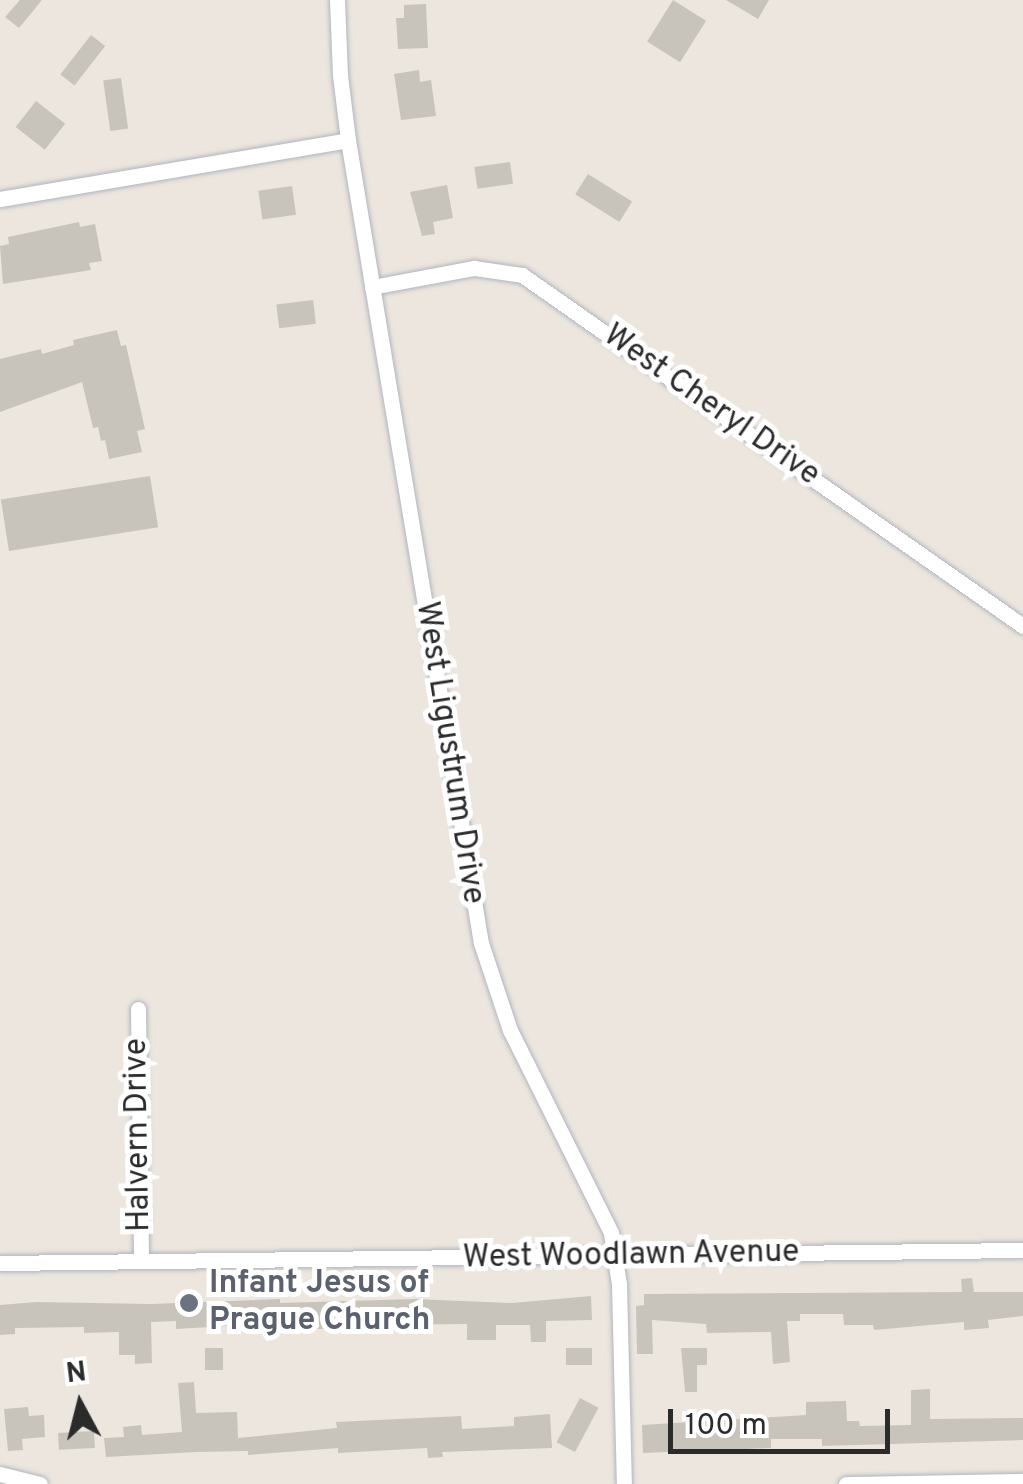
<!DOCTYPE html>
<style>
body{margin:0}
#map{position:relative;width:1023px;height:1484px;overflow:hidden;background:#ece6de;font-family:Overpass,sans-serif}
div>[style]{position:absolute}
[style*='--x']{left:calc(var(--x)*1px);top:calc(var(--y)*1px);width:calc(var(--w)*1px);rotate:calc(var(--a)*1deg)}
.building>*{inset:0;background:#c8c4bc;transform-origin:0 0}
.roads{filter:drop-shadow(0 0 2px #b1b5be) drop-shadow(0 0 2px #b1b5be)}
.minor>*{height:15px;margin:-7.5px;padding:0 7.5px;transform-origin:7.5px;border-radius:7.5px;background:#fff}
.dots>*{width:28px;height:28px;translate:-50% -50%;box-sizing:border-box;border:5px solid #fff;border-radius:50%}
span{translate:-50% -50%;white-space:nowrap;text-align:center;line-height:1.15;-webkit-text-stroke:10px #fff;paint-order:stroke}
.street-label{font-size:32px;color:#2b2b2b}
.worship-label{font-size:32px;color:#5b616d;font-weight:700}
.left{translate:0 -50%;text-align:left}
.north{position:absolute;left:30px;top:1354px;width:100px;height:100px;-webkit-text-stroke:8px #fff;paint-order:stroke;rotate:353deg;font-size:28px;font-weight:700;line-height:40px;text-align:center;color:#2b2b2b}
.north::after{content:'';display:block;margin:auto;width:35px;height:45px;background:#2b2b2b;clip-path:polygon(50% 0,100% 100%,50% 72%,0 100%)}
.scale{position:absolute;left:668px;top:1409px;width:222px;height:45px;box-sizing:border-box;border:5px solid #2b2b2b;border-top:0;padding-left:12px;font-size:30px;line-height:35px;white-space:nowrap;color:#2b2b2b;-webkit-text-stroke:8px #fff;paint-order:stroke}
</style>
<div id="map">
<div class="building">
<i style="clip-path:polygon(20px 0,42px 0,19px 28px,5px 17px)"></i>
<i style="left:673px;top:0;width:39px;height:49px;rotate:32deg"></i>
<i style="clip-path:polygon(726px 0,769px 0,758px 19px)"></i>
<i style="clip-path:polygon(426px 4px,428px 48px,398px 49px,396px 18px,404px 18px,404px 5px)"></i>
<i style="left:91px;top:35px;width:18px;height:50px;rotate:38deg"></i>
<i style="clip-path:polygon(419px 70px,420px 82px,431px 80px,436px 116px,401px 120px,394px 74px)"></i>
<i style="left:121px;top:78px;width:51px;height:18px;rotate:82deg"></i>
<i style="left:36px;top:101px;width:37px;height:33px;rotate:38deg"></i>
<i style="left:510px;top:162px;width:22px;height:36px;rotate:82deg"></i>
<i style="left:588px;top:174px;width:52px;height:24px;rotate:32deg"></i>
<i style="clip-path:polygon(447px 185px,453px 218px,433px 222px,435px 234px,422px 236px,410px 192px)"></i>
<i style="left:292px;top:186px;width:29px;height:34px;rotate:82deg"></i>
<i style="clip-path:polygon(79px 222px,80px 227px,95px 224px,102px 261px,89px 263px,91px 270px,3px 284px,0 246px,9px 244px,8px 237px)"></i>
<i style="left:313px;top:300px;width:24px;height:37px;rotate:83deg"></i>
<i style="clip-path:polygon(117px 330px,121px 346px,126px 345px,145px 429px,137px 431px,142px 452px,109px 459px,105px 440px,101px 441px,98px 427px,93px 428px,82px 382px,0 412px,0 359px,41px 349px,42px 354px,74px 345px,73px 340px)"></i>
<i style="left:150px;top:476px;width:52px;height:151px;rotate:81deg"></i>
<i style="clip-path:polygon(972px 1278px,974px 1292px,1023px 1292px,1023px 1316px,988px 1320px,989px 1328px,964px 1330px,964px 1322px,874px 1330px,873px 1325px,844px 1325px,843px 1314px,800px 1314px,800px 1321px,787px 1321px,790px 1362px,773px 1364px,771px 1332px,707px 1333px,706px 1324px,652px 1320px,653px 1354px,637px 1354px,636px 1306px,644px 1305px,644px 1294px,962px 1292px,961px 1279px)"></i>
<i style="clip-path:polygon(591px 1296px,592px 1320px,546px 1321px,546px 1342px,531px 1342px,530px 1325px,496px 1325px,496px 1340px,467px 1340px,467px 1324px,381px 1325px,381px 1320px,329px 1321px,329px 1329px,260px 1329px,260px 1324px,176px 1329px,176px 1321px,151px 1322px,152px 1363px,135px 1364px,135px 1355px,119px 1355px,119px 1332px,84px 1333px,84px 1327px,15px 1328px,15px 1334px,0 1335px,0 1305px,36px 1302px,151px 1304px,280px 1299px,280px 1303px,414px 1299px,512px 1303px)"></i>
<i style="left:205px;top:1348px;width:18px;height:22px"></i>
<i style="left:566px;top:1348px;width:26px;height:17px"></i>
<i style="clip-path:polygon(681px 1348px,707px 1348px,707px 1365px,697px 1365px,697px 1392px,685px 1392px)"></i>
<i style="clip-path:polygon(194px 1382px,196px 1413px,237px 1412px,238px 1438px,337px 1428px,336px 1422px,461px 1416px,462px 1429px,514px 1426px,514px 1417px,550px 1414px,552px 1448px,442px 1452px,443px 1457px,428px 1458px,427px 1448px,338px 1453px,338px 1448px,248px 1455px,248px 1451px,196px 1452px,106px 1457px,104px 1438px,124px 1437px,123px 1427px,141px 1425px,142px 1435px,182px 1432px,178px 1383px)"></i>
<i style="clip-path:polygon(930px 1389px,930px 1419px,1023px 1418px,1023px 1440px,822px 1446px,822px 1439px,771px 1439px,771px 1448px,643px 1453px,642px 1425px,806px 1415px,806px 1402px,846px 1401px,847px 1421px,859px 1421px,860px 1426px,911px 1425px,911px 1390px)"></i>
<i style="left:580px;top:1398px;width:21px;height:50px;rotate:28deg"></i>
<i style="clip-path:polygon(28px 1407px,29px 1416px,44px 1415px,45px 1437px,22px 1439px,23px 1450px,8px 1451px,4px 1409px)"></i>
<i style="left:94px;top:1431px;width:17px;height:36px;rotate:87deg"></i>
</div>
<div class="roads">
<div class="minor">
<i style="--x:337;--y:0;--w:75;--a:87.7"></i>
<i style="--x:340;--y:75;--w:65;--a:83"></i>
<i style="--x:348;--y:140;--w:814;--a:80.6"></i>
<i style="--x:481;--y:943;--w:92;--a:71.6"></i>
<i style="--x:510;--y:1030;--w:227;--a:63.5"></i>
<i style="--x:611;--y:1233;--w:52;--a:81.1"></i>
<i style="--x:619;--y:1284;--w:200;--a:88.6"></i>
<i style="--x:0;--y:199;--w:353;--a:-9.6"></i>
<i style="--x:372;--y:287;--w:104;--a:-10.6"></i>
<i style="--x:474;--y:268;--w:49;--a:8.3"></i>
<i style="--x:522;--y:275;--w:612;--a:35.02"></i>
<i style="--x:138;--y:1009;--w:252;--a:89.3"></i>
<i style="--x:0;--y:1263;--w:1023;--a:-0.73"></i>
<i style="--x:0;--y:1474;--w:41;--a:14"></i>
<i style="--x:846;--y:1484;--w:177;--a:-1"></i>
</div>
</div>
<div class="dots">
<i style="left:189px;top:1303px;background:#6b7280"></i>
</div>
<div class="street-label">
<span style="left:711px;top:406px;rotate:35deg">West Cheryl Drive</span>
<span style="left:449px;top:753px;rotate:81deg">West Ligustrum Drive</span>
<span style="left:139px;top:1135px;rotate:-91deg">Halvern Drive</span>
<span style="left:631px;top:1256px;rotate:-1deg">West Woodlawn Avenue</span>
</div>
<div class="worship-label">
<span class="left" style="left:209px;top:1303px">Infant Jesus of<br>Prague Church</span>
</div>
<div class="north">N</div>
<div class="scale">100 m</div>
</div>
